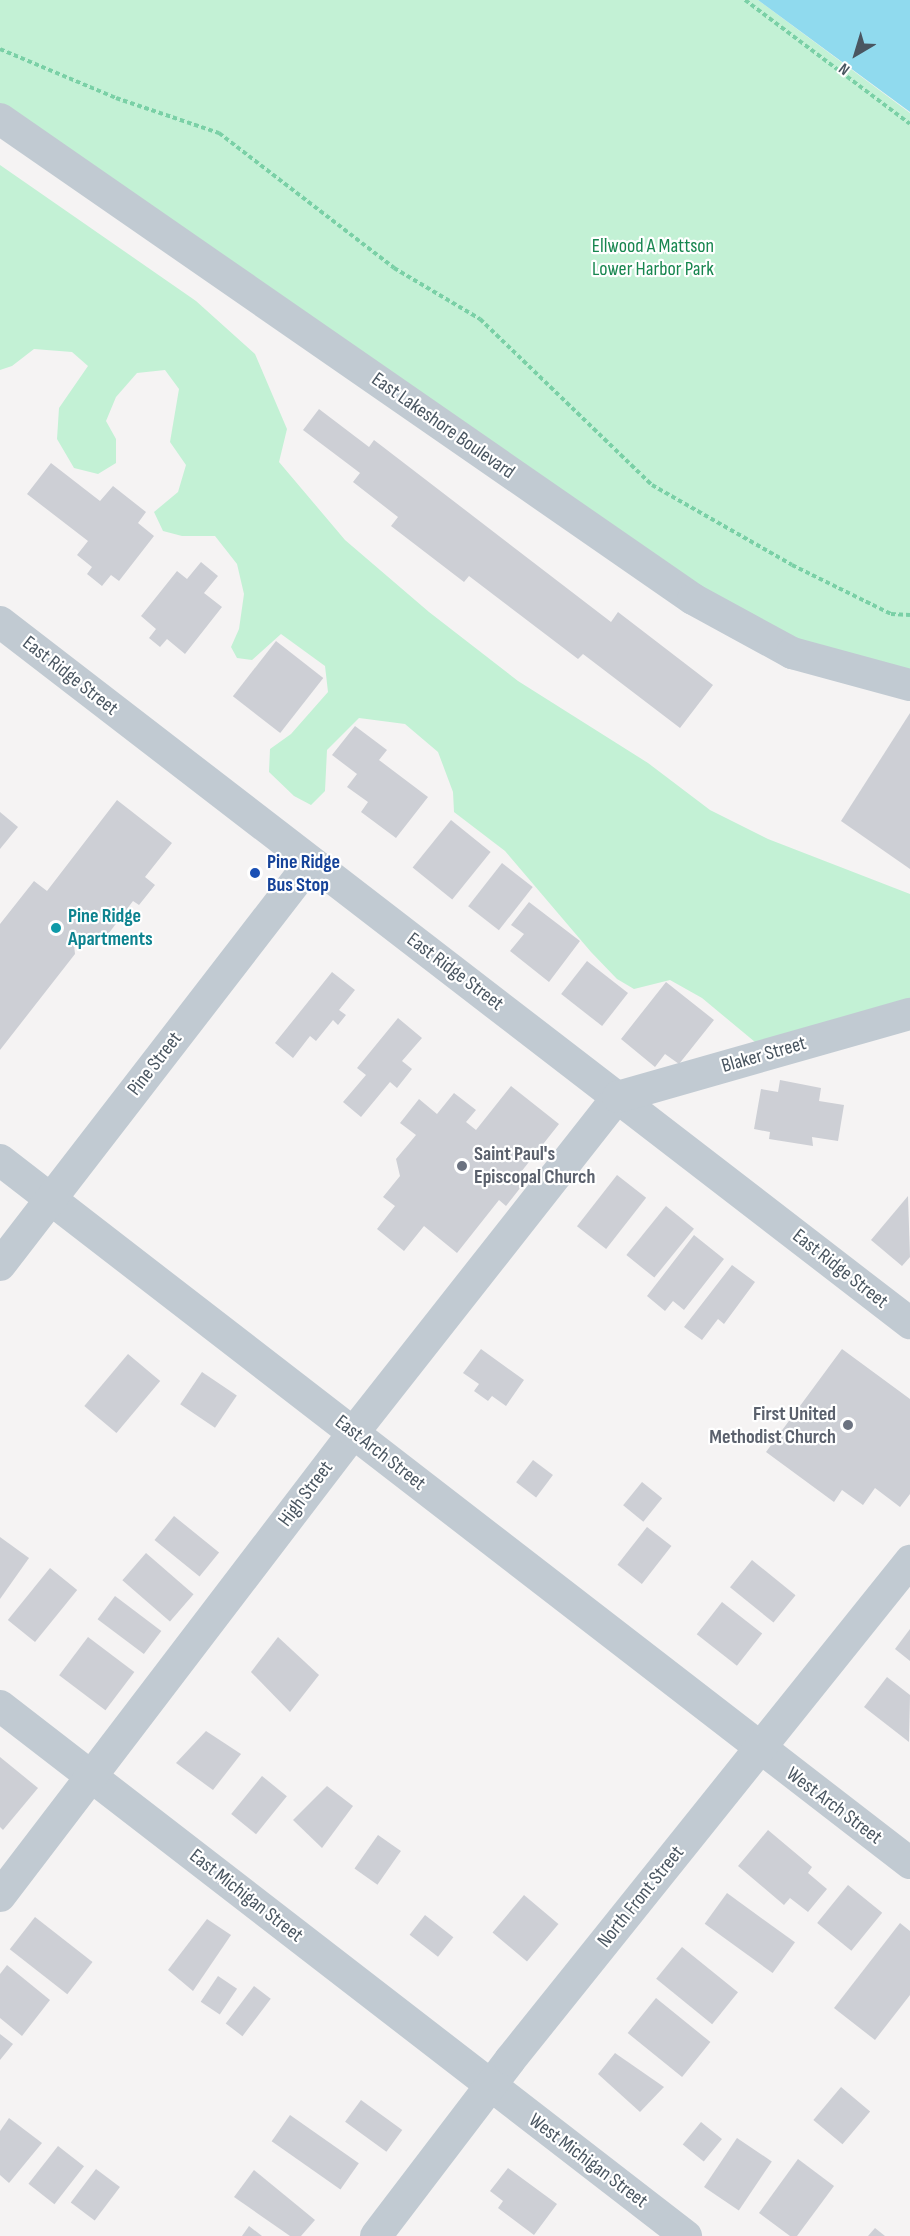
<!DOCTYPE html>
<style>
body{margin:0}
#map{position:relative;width:910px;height:2236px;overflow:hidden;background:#f5f3f3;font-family:"Sofia Sans Condensed",sans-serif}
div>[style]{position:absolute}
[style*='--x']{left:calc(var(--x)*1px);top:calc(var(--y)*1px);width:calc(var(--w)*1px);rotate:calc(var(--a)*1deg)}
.green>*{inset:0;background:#c3f1d5}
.water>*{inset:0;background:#90daee}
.building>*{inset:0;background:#cdcfd5;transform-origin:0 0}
.path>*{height:4px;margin-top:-2px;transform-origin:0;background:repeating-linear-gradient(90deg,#7ad0a6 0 4.5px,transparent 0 7.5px)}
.minor>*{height:32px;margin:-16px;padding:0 16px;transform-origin:16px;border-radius:16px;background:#c1cad2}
.dots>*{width:16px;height:16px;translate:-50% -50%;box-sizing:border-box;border:3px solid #fff;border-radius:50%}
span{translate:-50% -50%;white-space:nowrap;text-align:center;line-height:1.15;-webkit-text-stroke:4.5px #fff;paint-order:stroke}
.park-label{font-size:20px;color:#17864f}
.street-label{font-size:20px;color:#4a5661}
.transit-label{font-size:20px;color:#164399;font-weight:700}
.left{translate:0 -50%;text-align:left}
.culture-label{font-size:20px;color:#0d838f;font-weight:700}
.worship-label{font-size:20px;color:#5b616d;font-weight:700}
.right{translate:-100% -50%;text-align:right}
.north{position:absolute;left:826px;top:24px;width:60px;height:60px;-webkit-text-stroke:4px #fff;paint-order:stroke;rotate:218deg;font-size:16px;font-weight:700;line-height:24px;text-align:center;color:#4a5661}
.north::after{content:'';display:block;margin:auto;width:21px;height:27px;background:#4a5661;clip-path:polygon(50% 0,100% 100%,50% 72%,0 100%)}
</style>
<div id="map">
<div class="green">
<i style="clip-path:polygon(0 0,758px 0,910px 113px,910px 685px,792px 653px,0 119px)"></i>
<i style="clip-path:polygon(0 165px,196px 301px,255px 354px,287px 429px,279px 462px,345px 540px,429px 612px,518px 681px,648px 763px,710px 810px,768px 839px,910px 894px,910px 1004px,761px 1047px,702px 998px,670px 980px,634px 989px,617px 979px,591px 952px,505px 851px,454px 812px,453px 792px,438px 752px,405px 724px,359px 718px,327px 750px,325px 791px,311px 805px,294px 796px,269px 772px,270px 749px,291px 734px,328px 692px,325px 666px,281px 634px,252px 660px,237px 658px,231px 647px,239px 629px,244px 594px,237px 564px,215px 536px,182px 536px,163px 531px,154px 512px,178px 492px,186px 465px,170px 442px,179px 389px,165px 370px,137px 373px,116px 397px,106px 421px,116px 439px,116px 463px,98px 474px,74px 468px,57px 439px,59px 408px,88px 366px,72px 352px,34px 349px,12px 366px,0 370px)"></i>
</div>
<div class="water">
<i style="clip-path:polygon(758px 0,910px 0,910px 112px)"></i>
</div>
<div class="building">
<i style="clip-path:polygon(319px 409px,369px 447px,374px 440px,611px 622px,618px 612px,713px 685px,680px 728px,583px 654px,578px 659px,469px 576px,464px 582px,391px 526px,398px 517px,353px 482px,360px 473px,303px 430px)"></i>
<i style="clip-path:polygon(51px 463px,100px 501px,113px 486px,146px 512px,138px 523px,154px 536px,119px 581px,111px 575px,102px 586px,87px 574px,92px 567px,77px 555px,88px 541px,27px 494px)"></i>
<i style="clip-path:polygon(201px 562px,218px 576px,204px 593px,222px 607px,185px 654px,167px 639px,160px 647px,149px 638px,156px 629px,141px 616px,177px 571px,187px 579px)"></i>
<i style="left:276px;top:641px;width:60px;height:70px;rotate:38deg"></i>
<i style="clip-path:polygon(910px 713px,910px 869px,841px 821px)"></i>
<i style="clip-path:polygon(355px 726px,387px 750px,379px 760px,428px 797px,396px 838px,361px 812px,368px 802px,347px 787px,357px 774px,332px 755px)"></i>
<i style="clip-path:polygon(117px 800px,172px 843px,145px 877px,155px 885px,139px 905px,133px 901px,109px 933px,73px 935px,75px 954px,0 1050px,0 924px,34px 881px,47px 891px)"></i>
<i style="clip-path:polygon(0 812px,18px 827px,0 849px)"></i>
<i style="left:451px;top:820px;width:51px;height:61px;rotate:39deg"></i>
<i style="left:502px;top:863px;width:39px;height:55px;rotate:38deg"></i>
<i style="clip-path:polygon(529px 902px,580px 941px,549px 982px,510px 951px,524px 934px,511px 925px)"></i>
<i style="left:587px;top:961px;width:52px;height:42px;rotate:38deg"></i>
<i style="clip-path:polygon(332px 972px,355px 990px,339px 1010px,346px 1015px,338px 1025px,333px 1020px,316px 1041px,310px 1036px,293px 1058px,275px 1043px)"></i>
<i style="clip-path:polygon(666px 982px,714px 1020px,679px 1064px,665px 1054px,655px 1067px,621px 1039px)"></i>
<i style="clip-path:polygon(398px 1018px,422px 1038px,402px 1061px,412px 1069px,397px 1088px,390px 1082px,361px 1117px,343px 1102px,366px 1075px,357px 1068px)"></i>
<i style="clip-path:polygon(780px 1080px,821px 1088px,819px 1101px,844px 1105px,838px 1141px,812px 1137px,813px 1146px,769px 1139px,770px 1132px,754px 1129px,761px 1089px,778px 1092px)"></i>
<i style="clip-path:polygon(511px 1086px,559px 1124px,521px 1172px,528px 1178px,506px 1206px,499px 1200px,457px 1253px,424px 1226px,404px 1251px,377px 1229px,395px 1206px,383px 1197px,400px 1176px,396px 1159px,416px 1135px,400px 1123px,419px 1099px,437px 1114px,454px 1093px,476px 1110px,466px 1122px,476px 1130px)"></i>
<i style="left:617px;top:1175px;width:37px;height:65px;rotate:38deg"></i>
<i style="clip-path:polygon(908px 1196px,910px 1257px,902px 1266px,871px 1240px)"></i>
<i style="left:666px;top:1206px;width:36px;height:63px;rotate:39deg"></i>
<i style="clip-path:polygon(694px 1235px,724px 1259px,684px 1310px,673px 1301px,665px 1311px,647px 1296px)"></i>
<i style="clip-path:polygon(732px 1265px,755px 1282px,724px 1324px,718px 1319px,702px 1340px,684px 1327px)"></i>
<i style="clip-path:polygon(481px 1349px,524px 1380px,506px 1406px,492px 1396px,488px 1401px,474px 1391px,479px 1384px,463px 1373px)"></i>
<i style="clip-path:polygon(842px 1349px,910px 1399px,910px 1494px,900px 1507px,875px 1488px,863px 1505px,842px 1490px,834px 1502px,766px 1452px)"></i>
<i style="left:128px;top:1354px;width:42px;height:68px;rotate:40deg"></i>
<i style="left:202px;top:1372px;width:42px;height:39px;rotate:34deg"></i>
<i style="left:533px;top:1460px;width:25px;height:28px;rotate:37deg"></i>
<i style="left:642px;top:1482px;width:26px;height:30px;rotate:39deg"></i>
<i style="left:174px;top:1516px;width:58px;height:31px;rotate:39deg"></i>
<i style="left:647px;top:1527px;width:31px;height:48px;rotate:38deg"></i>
<i style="clip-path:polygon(0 1537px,29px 1558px,0 1599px)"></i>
<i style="left:146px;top:1553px;width:63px;height:36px;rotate:41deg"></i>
<i style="left:752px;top:1560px;width:56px;height:35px;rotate:39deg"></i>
<i style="left:50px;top:1568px;width:35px;height:67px;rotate:39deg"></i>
<i style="left:115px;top:1596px;width:58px;height:29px;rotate:37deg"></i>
<i style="left:722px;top:1602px;width:51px;height:41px;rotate:38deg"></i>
<i style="clip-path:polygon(910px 1629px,910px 1661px,895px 1649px)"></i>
<i style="left:88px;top:1637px;width:58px;height:48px;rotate:37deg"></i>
<i style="clip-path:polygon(278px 1637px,319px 1675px,290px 1712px,251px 1672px)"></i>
<i style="clip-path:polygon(887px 1677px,910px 1695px,909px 1742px,864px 1707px)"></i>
<i style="clip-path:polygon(206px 1731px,241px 1754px,213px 1790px,176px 1763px)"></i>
<i style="clip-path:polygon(0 1757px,38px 1788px,3px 1830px,0 1827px)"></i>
<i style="left:262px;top:1776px;width:32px;height:49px;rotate:39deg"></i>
<i style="clip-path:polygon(327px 1786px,353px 1806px,322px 1848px,293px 1820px)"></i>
<i style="clip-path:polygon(768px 1830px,812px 1867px,808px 1873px,827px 1889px,808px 1912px,790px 1898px,784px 1905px,738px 1866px)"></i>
<i style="left:378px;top:1835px;width:28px;height:41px;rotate:35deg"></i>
<i style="left:848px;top:1885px;width:44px;height:49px;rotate:39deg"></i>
<i style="left:727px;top:1893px;width:84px;height:38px;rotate:36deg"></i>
<i style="left:524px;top:1895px;width:45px;height:49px;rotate:40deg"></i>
<i style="left:425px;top:1915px;width:36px;height:25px;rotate:38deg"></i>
<i style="left:35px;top:1917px;width:73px;height:41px;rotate:38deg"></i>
<i style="clip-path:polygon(207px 1919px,231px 1935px,193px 1991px,168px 1970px)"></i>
<i style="clip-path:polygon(900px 1923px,910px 1931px,910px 1995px,875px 2040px,834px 2008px)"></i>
<i style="left:682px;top:1947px;width:72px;height:41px;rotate:39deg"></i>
<i style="clip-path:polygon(7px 1965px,50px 2000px,22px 2036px,0 2018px,0 1974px)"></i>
<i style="left:218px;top:1976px;width:23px;height:31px;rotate:34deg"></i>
<i style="left:254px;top:1986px;width:21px;height:47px;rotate:37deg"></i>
<i style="left:656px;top:1998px;width:70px;height:45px;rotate:39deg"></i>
<i style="clip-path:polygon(0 2034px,13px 2044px,0 2060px)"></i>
<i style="clip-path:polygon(615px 2053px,664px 2087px,640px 2112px,598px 2074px)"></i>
<i style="left:841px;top:2087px;width:38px;height:43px;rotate:40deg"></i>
<i style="left:361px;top:2100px;width:51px;height:27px;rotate:36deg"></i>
<i style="left:290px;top:2115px;width:84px;height:32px;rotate:35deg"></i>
<i style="clip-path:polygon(9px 2118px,42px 2143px,9px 2183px,0 2175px,0 2131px)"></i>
<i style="left:701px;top:2122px;width:27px;height:29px;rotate:39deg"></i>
<i style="left:737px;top:2138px;width:42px;height:59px;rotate:34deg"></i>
<i style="left:58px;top:2146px;width:33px;height:48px;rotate:38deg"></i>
<i style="clip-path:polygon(798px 2159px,834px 2186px,797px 2236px,790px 2236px,759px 2213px)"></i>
<i style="clip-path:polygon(508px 2168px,557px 2204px,534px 2235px,498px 2208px,503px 2201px,490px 2191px)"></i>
<i style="left:96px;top:2169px;width:30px;height:42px;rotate:37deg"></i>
<i style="clip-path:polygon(254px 2170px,315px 2220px,301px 2236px,290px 2236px,234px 2197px)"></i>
<i style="clip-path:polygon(249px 2226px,262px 2236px,242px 2236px)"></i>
<i style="clip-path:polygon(875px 2228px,885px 2236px,868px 2236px)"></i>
</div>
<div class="path">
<i style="--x:745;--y:0;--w:206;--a:36.9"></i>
<i style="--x:0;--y:49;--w:126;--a:22.9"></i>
<i style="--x:116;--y:98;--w:109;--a:18.8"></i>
<i style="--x:219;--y:133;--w:221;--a:37.6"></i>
<i style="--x:394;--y:268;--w:100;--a:30.7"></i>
<i style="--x:480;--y:319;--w:239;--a:44"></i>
<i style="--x:652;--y:485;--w:161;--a:29.7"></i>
<i style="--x:792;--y:565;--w:110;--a:26.3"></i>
<i style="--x:891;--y:614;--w:19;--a:3"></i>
</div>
<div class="minor">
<i style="--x:0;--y:119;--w:843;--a:34.71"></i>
<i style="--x:693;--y:599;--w:113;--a:28.6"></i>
<i style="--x:792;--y:653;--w:122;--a:15.2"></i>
<i style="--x:0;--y:622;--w:1149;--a:37.61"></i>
<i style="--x:0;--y:1160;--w:1150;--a:37.69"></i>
<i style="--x:0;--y:1265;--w:509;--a:-52.34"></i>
<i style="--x:0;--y:1706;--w:867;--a:37.69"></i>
<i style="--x:0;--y:1896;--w:584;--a:-52.66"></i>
<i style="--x:354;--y:1432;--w:427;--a:-51.8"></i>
<i style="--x:618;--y:1097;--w:304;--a:-15.9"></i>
<i style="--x:376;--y:2236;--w:221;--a:-52.7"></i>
<i style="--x:510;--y:2060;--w:640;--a:-51.28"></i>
</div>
<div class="dots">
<i style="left:255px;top:873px;background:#1a4fb4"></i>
<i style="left:56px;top:928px;background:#0f9aa8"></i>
<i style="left:462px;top:1166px;background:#6b7280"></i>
<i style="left:848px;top:1425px;background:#6b7280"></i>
</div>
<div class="park-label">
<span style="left:653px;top:258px">Ellwood A Mattson<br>Lower Harbor Park</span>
</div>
<div class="street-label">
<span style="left:443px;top:426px;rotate:35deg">East Lakeshore Boulevard</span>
<span style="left:70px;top:676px;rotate:38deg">East Ridge Street</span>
<span style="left:455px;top:972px;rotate:37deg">East Ridge Street</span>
<span style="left:764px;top:1055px;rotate:-16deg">Blaker Street</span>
<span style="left:155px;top:1064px;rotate:-52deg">Pine Street</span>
<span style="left:840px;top:1269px;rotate:38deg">East Ridge Street</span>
<span style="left:380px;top:1453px;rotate:38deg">East Arch Street</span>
<span style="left:306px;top:1494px;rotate:-53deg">High Street</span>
<span style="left:834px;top:1806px;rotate:37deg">West Arch Street</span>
<span style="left:246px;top:1896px;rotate:38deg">East Michigan Street</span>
<span style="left:641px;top:1897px;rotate:-51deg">North Front Street</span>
<span style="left:588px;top:2161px;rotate:37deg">West Michigan Street</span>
</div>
<div class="transit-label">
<span class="left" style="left:267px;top:874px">Pine Ridge<br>Bus Stop</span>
</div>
<div class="culture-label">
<span class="left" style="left:68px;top:928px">Pine Ridge<br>Apartments</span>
</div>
<div class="worship-label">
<span class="left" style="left:474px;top:1166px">Saint Paul's<br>Episcopal Church</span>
<span class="right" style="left:836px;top:1426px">First United<br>Methodist Church</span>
</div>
<div class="north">N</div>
</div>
